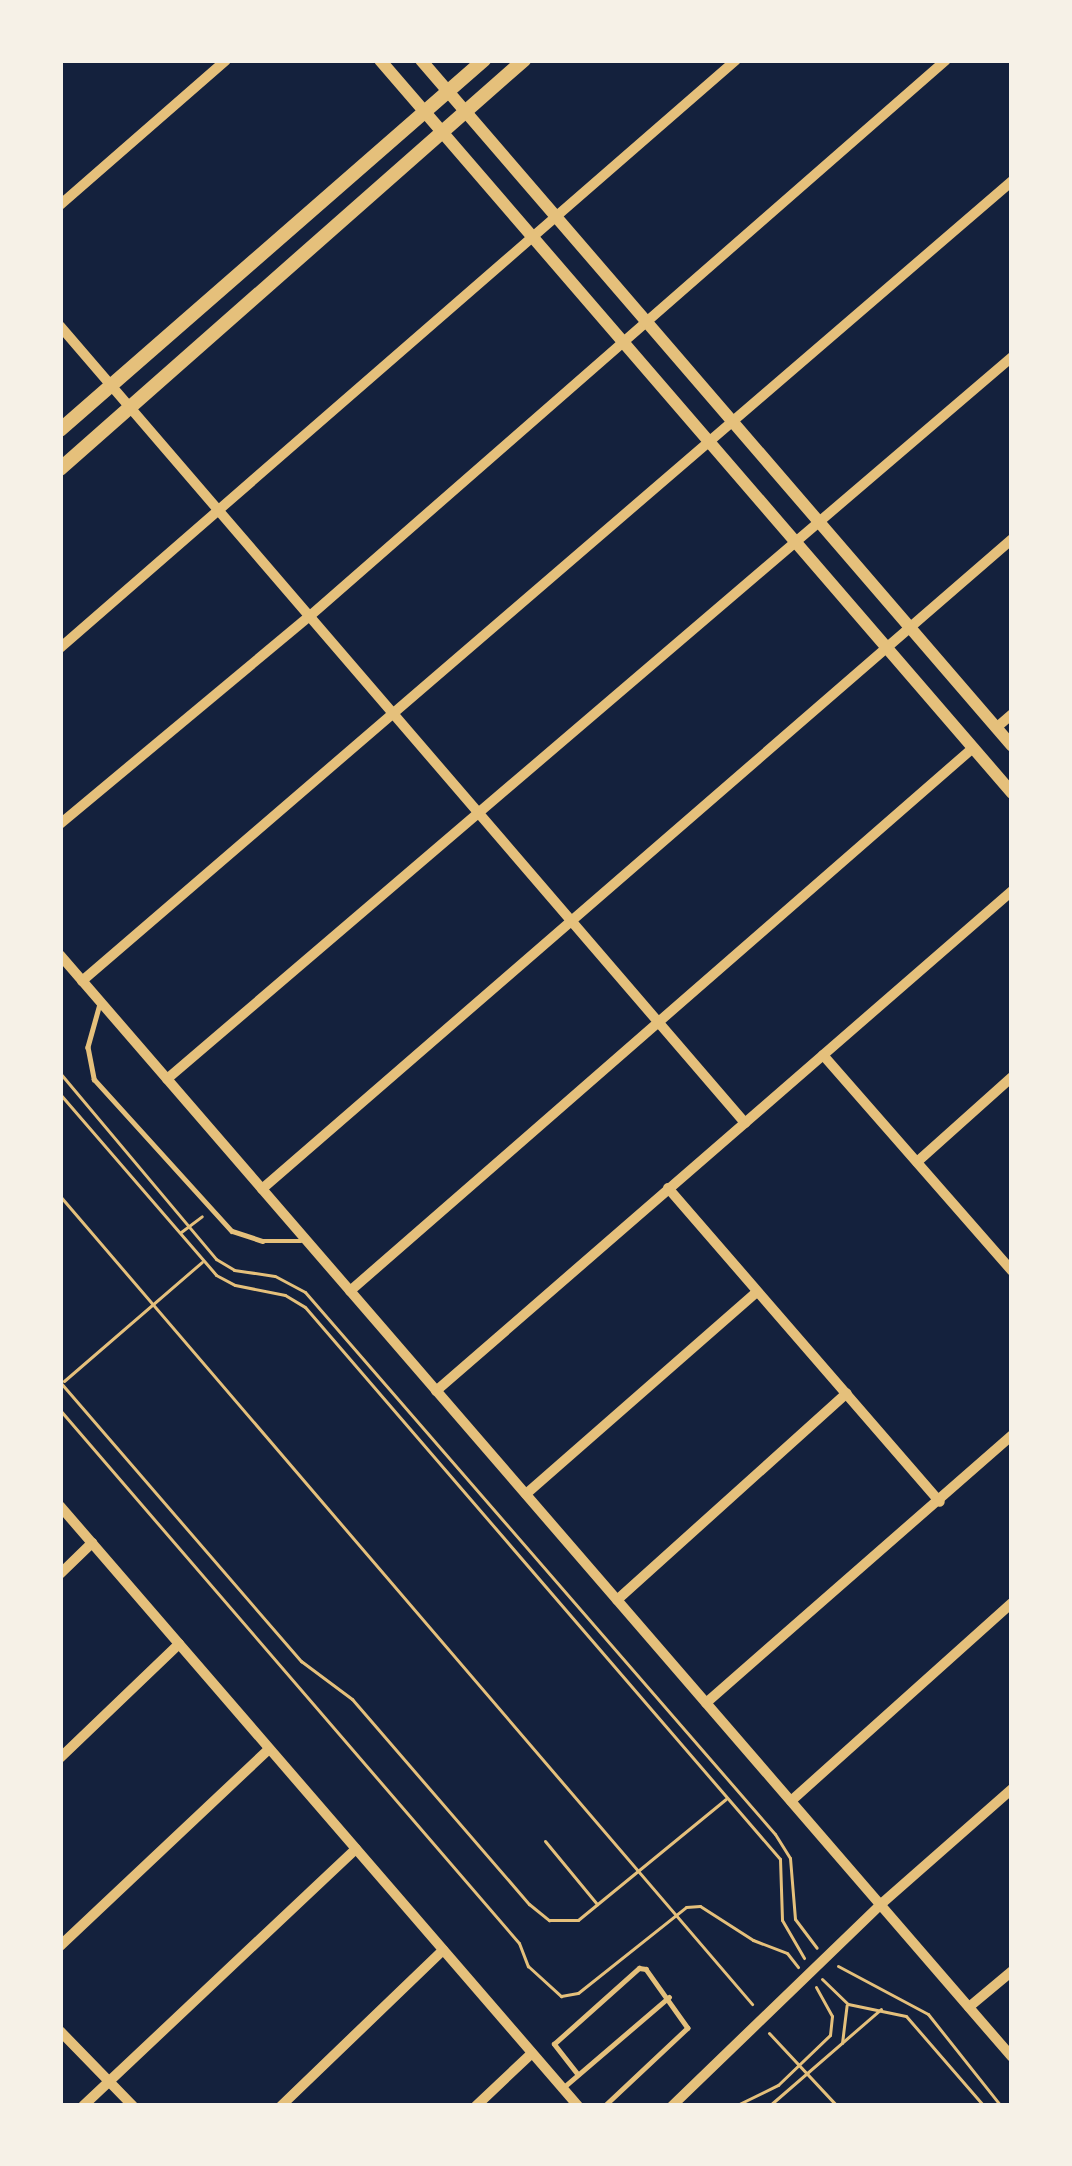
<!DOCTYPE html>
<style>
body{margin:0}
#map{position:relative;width:1072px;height:2166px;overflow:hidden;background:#14213d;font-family:Poppins,sans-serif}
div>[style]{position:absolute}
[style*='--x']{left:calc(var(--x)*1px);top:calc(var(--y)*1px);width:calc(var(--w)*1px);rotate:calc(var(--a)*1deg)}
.path>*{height:3px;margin:-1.5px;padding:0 1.5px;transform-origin:1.5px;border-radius:1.5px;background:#e5c07b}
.service>*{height:4.5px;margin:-2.25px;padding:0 2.25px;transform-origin:2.25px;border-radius:2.25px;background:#e5c07b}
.minor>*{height:10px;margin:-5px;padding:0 5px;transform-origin:5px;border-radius:5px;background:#e5c07b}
.tertiary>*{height:12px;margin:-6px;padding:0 6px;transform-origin:6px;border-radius:6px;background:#e5c07b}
.secondary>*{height:14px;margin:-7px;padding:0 7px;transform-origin:7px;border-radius:7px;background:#e5c07b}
span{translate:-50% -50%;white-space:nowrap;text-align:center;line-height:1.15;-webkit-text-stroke:12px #f6f1e7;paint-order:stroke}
.frame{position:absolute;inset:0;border:63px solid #f6f1e7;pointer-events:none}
</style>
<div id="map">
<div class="path">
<i style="--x:60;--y:1073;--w:243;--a:50"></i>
<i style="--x:216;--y:1259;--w:21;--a:31"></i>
<i style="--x:234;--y:1270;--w:41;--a:8.3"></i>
<i style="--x:275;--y:1276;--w:34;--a:28"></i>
<i style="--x:305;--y:1292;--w:717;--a:49.07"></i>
<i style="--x:775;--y:1834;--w:28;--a:58"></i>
<i style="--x:790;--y:1858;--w:61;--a:85.3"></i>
<i style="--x:795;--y:1919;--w:36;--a:53"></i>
<i style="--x:60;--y:1094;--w:239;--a:49.2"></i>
<i style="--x:216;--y:1275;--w:21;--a:28"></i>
<i style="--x:235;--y:1285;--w:51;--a:11.3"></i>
<i style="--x:285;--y:1295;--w:23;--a:31"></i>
<i style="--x:305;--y:1307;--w:728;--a:49.29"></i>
<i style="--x:780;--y:1859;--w:61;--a:88.1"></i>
<i style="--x:782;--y:1920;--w:44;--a:59.9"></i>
<i style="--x:60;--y:1196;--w:1064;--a:49.42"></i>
<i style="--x:181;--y:1232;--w:26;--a:-37"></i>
<i style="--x:64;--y:1381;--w:182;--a:-40.8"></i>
<i style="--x:60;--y:1382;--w:369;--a:49.2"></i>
<i style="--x:301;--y:1661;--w:64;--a:36.7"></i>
<i style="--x:352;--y:1699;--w:271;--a:49.2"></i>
<i style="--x:529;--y:1904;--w:26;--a:39"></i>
<i style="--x:549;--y:1920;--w:29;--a:0"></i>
<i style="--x:578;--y:1920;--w:191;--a:-39.3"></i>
<i style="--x:60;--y:1410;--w:703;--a:49.27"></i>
<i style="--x:519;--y:1943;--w:25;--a:69"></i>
<i style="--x:528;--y:1966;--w:45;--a:42.3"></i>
<i style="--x:561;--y:1996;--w:17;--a:-10"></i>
<i style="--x:578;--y:1993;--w:138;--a:-38.5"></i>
<i style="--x:686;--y:1907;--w:14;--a:-4"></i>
<i style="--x:700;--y:1906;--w:63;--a:32.7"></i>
<i style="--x:753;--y:1940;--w:36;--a:21"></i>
<i style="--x:787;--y:1953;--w:18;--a:52"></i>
<i style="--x:545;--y:1841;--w:82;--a:50.5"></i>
<i style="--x:838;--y:1966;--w:102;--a:28.1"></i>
<i style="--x:928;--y:2014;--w:117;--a:51.6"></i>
<i style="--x:822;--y:1979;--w:36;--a:44"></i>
<i style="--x:848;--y:2004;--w:59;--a:11.7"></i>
<i style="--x:906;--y:2016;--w:119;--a:49.1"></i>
<i style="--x:769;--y:2033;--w:100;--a:47"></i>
<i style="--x:842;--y:2043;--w:38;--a:-83"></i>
<i style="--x:735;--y:2106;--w:48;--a:-26"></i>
<i style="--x:778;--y:2085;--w:72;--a:-43.9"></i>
<i style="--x:830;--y:2035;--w:19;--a:-84"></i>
<i style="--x:832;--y:2016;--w:33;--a:-119"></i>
<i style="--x:769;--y:2106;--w:148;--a:-40.9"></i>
</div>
<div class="service">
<i style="--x:100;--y:1004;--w:45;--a:105.6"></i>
<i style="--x:88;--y:1047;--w:33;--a:79"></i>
<i style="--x:94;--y:1079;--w:205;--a:47.8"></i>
<i style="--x:232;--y:1231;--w:32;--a:18"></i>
<i style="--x:262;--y:1241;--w:39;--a:0"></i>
<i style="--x:578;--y:2075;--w:39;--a:-128"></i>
<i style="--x:554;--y:2044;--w:114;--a:-41.8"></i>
<i style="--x:639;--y:1968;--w:7;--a:8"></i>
<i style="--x:646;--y:1969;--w:72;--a:54.6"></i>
<i style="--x:688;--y:2028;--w:114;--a:136.8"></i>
<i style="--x:564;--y:2087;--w:138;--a:-40.6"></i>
</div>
<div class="minor">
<i style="--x:60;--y:205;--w:220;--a:-41.1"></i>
<i style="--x:60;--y:326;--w:1051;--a:49.32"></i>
<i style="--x:60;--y:648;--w:896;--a:-41.02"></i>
<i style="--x:996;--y:728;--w:21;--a:-41"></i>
<i style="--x:60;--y:824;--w:327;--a:-39.8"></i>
<i style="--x:311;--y:615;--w:843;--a:-41.15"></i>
<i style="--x:60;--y:955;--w:1456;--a:49.18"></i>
<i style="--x:82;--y:981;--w:1227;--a:-40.7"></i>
<i style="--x:823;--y:1055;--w:287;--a:48.8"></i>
<i style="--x:167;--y:1079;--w:1111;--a:-40.51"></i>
<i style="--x:917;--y:1162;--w:127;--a:-41.8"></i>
<i style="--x:668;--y:1188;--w:415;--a:49.1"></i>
<i style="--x:262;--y:1189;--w:992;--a:-40.91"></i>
<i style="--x:350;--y:1291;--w:826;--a:-41.08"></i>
<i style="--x:436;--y:1391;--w:763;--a:-40.96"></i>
<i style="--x:526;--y:1494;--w:307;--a:-41.2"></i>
<i style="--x:60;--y:1506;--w:793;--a:49.19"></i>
<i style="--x:60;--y:1574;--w:45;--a:-44.1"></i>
<i style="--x:617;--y:1600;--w:309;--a:-42"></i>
<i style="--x:706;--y:1703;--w:407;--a:-41.2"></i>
<i style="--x:60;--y:1758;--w:165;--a:-43.8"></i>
<i style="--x:791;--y:1801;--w:297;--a:-41.9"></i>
<i style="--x:60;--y:1946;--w:287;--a:-43.3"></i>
<i style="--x:969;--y:2007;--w:56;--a:-39.9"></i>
<i style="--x:60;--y:2031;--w:105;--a:45.8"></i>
<i style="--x:83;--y:2106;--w:375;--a:-43.3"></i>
<i style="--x:281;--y:2106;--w:225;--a:-43.9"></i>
<i style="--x:476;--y:2106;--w:77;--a:-43.4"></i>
<i style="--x:672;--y:2106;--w:289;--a:-44"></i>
<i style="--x:880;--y:1905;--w:176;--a:-41.3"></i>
</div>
<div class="tertiary">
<i style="--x:380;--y:60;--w:968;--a:49.23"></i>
<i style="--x:421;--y:60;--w:905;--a:49.25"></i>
</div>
<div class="secondary">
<i style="--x:60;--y:430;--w:563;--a:-41.11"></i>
<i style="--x:60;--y:469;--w:619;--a:-41.4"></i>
</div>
<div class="frame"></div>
</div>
